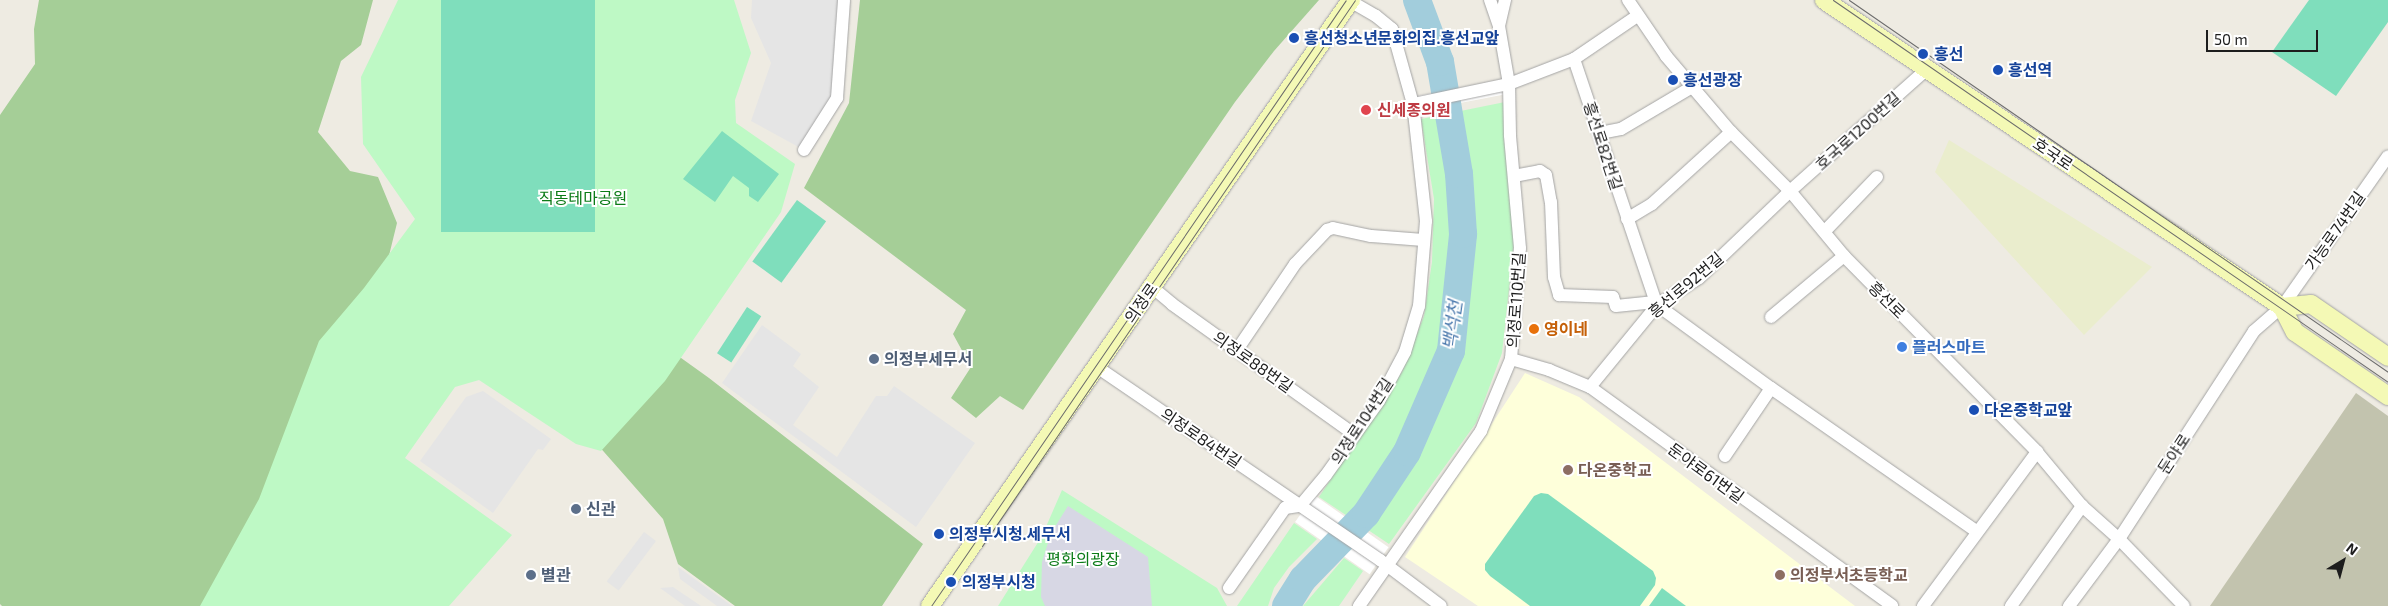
<!DOCTYPE html>
<meta charset="utf-8">
<style>
body{margin:0}
#map{position:relative;width:2388px;height:606px;overflow:hidden;background:#eeebe2;font-family:"Exo 2","Noto Sans KR",sans-serif}
div>[style]{position:absolute}
[style*='--x']{left:calc(var(--x)*1px);top:calc(var(--y)*1px);width:calc(var(--w)*1px);rotate:calc(var(--a)*1deg)}
.education>*{inset:0;background:#feffda}
.construction>*{inset:0;background:#c2c3ae}
.farmland>*{inset:0;background:#eaedcd}
.forest>*{inset:0;background:#a5ce97}
.park>*{inset:0;background:#bef9c5}
.pitch>*{inset:0;background:#7fdebc;transform-origin:0 0}
.parking>*{inset:0;background:#e5e5e5;transform-origin:0 0}
.plaza>*{inset:0;background:#d7d7e4}
.pier>*{inset:0;background:#fff;transform-origin:0 0}
.river>*{height:28px;margin:-14px;padding:0 14px;transform-origin:14px;border-radius:14px;background:#a2cddc}
.roads{filter:drop-shadow(0 0 1px #a4a4a4) drop-shadow(0 0 1px #a4a4a4)}
.street>*{height:12px;margin:-6px;padding:0 6px;transform-origin:6px;border-radius:6px;background:#fff}
.secondary>*{height:18px;margin:-9px;padding:0 9px;transform-origin:9px;border-radius:9px;background:#f4f9b5}
.tram>*{height:1px;margin:-0.5px;padding:0 0.5px;transform-origin:0.5px;border-radius:0.5px;background:#6b6b6b}
.dots>*{width:14px;height:14px;translate:-50% -50%;box-sizing:border-box;border:2px solid #fff;border-radius:50%}
span{translate:-50% -50%;white-space:nowrap;text-align:center;line-height:1.15;-webkit-text-stroke:4px #fff;paint-order:stroke}
.transit-label{font-size:16px;color:#164399;font-weight:700}
.left{translate:0 -50%;text-align:left}
.health-label{font-size:16px;color:#be3a42;font-weight:700}
.street-label{font-size:16px;color:#1d1d1d}
.park-label{font-size:16px;color:#0b7b17}
.food-label{font-size:16px;color:#c56008;font-weight:700}
.shop-label{font-size:16px;color:#366cbe;font-weight:700}
.service-label{font-size:16px;color:#4e5e75;font-weight:700}
.education-label{font-size:16px;color:#785e54;font-weight:700}
.water-label{font-size:18px;color:#4978ac;font-style:italic}
.north{position:absolute;left:2318px;top:536px;width:50px;height:50px;-webkit-text-stroke:4px #fff;paint-order:stroke;rotate:37deg;font-size:14px;font-weight:700;line-height:20px;text-align:center;color:#1d1d1d}
.north::after{content:'';display:block;margin:auto;width:18px;height:22px;background:#1d1d1d;clip-path:polygon(50% 0,100% 100%,50% 72%,0 100%)}
.scale{position:absolute;left:2206px;top:30px;width:112px;height:22px;box-sizing:border-box;border:2px solid #1d1d1d;border-top:0;padding-left:6px;font-size:15px;line-height:18px;white-space:nowrap;color:#1d1d1d;-webkit-text-stroke:4px #fff;paint-order:stroke}
</style>
<div id="map">
<div class="education">
<i style="clip-path:polygon(1525px 373px,1579px 397px,1855px 606px,1478px 606px,1405px 557px)"></i>
</div>
<div class="construction">
<i style="clip-path:polygon(2356px 393px,2388px 416px,2388px 606px,2210px 606px)"></i>
</div>
<div class="farmland">
<i style="clip-path:polygon(1949px 140px,2152px 267px,2084px 335px,1935px 172px)"></i>
</div>
<div class="forest">
<i style="clip-path:polygon(39px 0,373px 0,361px 45px,341px 61px,318px 132px,350px 171px,378px 177px,397px 223px,383px 280px,564px 274px,709px 378px,923px 544px,882px 606px,735px 606px,678px 564px,663px 519px,597px 444px,478px 374px,453px 382px,401px 459px,445px 606px,2px 606px,0 604px,0 115px,35px 64px,34px 29px)"></i>
<i style="clip-path:polygon(860px 0,1319px 0,1274px 51px,1235px 102px,1023px 410px,1000px 396px,976px 418px,951px 398px,971px 367px,953px 334px,966px 310px,804px 188px,849px 103px)"></i>
</div>
<div class="park">
<i style="clip-path:polygon(398px 0,734px 0,751px 53px,735px 100px,736px 123px,795px 164px,781px 212px,665px 381px,601px 451px,576px 444px,479px 380px,455px 387px,405px 458px,512px 535px,449px 606px,200px 606px,259px 499px,319px 341px,364px 288px,415px 219px,363px 144px,361px 77px)"></i>
<i style="clip-path:polygon(1505px 102px,1514px 244px,1502px 353px,1476px 423px,1389px 544px,1319px 497px,1402px 372px,1424px 316px,1432px 262px,1434px 199px,1421px 119px)"></i>
<i style="clip-path:polygon(1062px 490px,1217px 588px,1227px 606px,998px 606px,1042px 536px)"></i>
<i style="clip-path:polygon(1294px 523px,1317px 539px,1289px 567px,1274px 588px,1268px 606px,1237px 606px)"></i>
<i style="clip-path:polygon(1344px 558px,1363px 571px,1339px 606px,1303px 606px)"></i>
</div>
<div class="pitch">
<i style="left:441px;top:0;width:154px;height:232px"></i>
<i style="clip-path:polygon(2309px 0,2388px 0,2388px 22px,2336px 96px,2272px 52px)"></i>
<i style="clip-path:polygon(722px 131px,779px 174px,758px 202px,749px 196px,749px 188px,733px 176px,715px 202px,683px 179px)"></i>
<i style="left:797px;top:200px;width:36px;height:76px;rotate:36deg"></i>
<i style="left:747px;top:307px;width:17px;height:55px;rotate:33deg"></i>
<i style="clip-path:polygon(1541px 493px,1548px 494px,1653px 571px,1656px 578px,1655px 585px,1640px 606px,1530px 606px,1490px 576px,1485px 570px,1485px 564px,1534px 496px)"></i>
<i style="clip-path:polygon(1662px 588px,1686px 606px,1649px 606px)"></i>
</div>
<div class="parking">
<i style="clip-path:polygon(752px 0,844px 0,837px 98px,804px 150px,751px 121px,771px 63px,751px 18px)"></i>
<i style="clip-path:polygon(762px 325px,801px 354px,793px 366px,819px 387px,793px 425px,837px 457px,876px 396px,887px 396px,894px 386px,975px 443px,916px 527px,722px 383px)"></i>
<i style="clip-path:polygon(483px 391px,551px 439px,543px 450px,538px 449px,493px 513px,420px 461px,466px 397px)"></i>
<i style="left:644px;top:532px;width:15px;height:62px;rotate:37deg"></i>
<i style="clip-path:polygon(678px 567px,732px 606px,717px 606px,680px 579px)"></i>
<i style="clip-path:polygon(673px 587px,701px 606px,685px 606px,660px 588px)"></i>
</div>
<div class="plaza">
<i style="clip-path:polygon(1068px 506px,1148px 557px,1152px 606px,1045px 606px,1041px 597px,1042px 562px,1051px 533px)"></i>
</div>
<div class="pier">
<i style="left:1500px;top:80px;width:15px;height:88px;rotate:79deg"></i>
<i style="left:1314px;top:495px;width:91px;height:33px;rotate:35deg"></i>
</div>
<div class="river">
<i style="--x:1286;--y:606;--w:32;--a:-58"></i>
<i style="--x:1303;--y:579;--w:91;--a:-45.9"></i>
<i style="--x:1366;--y:514;--w:74;--a:-56.5"></i>
<i style="--x:1407;--y:452;--w:110;--a:-66.5"></i>
<i style="--x:1451;--y:351;--w:118;--a:-84.1"></i>
<i style="--x:1463;--y:234;--w:60;--a:-93.8"></i>
<i style="--x:1459;--y:174;--w:114;--a:-99.6"></i>
<i style="--x:1440;--y:62;--w:66;--a:-110.4"></i>
</div>
<div class="roads">
<div class="street">
<i style="--x:1628;--y:0;--w:68;--a:55.8"></i>
<i style="--x:1666;--y:56;--w:100;--a:49.5"></i>
<i style="--x:1731;--y:132;--w:83;--a:45"></i>
<i style="--x:1790;--y:191;--w:85;--a:50.3"></i>
<i style="--x:1844;--y:256;--w:275;--a:45.4"></i>
<i style="--x:2037;--y:452;--w:70;--a:50.2"></i>
<i style="--x:2082;--y:506;--w:50;--a:41.7"></i>
<i style="--x:2119;--y:539;--w:93;--a:45.9"></i>
<i style="--x:1499;--y:26;--w:27;--a:-77"></i>
<i style="--x:1574;--y:59;--w:260;--a:71.4"></i>
<i style="--x:1657;--y:305;--w:141;--a:36.1"></i>
<i style="--x:1771;--y:388;--w:250;--a:34.9"></i>
<i style="--x:1413;--y:104;--w:98;--a:-11.8"></i>
<i style="--x:1509;--y:84;--w:70;--a:-21"></i>
<i style="--x:1574;--y:59;--w:76;--a:-34.3"></i>
<i style="--x:1600;--y:133;--w:21;--a:-11"></i>
<i style="--x:1621;--y:129;--w:82;--a:-30.6"></i>
<i style="--x:804;--y:150;--w:62;--a:-57.6"></i>
<i style="--x:837;--y:98;--w:98;--a:-85.9"></i>
<i style="--x:1514;--y:176;--w:26;--a:-11"></i>
<i style="--x:1540;--y:171;--w:7;--a:34"></i>
<i style="--x:1546;--y:175;--w:27;--a:80"></i>
<i style="--x:1551;--y:202;--w:75;--a:87.7"></i>
<i style="--x:1554;--y:277;--w:19;--a:74"></i>
<i style="--x:1559;--y:295;--w:54;--a:2.1"></i>
<i style="--x:1613;--y:297;--w:9;--a:72"></i>
<i style="--x:1616;--y:306;--w:39;--a:-6"></i>
<i style="--x:1627;--y:219;--w:29;--a:-31"></i>
<i style="--x:1652;--y:204;--w:107;--a:-42.3"></i>
<i style="--x:1825;--y:231;--w:75;--a:-46.1"></i>
<i style="--x:1152;--y:287;--w:26;--a:40"></i>
<i style="--x:1172;--y:304;--w:225;--a:35.6"></i>
<i style="--x:1771;--y:317;--w:95;--a:-39.9"></i>
<i style="--x:1237;--y:350;--w:104;--a:-56"></i>
<i style="--x:1295;--y:264;--w:47;--a:-46.7"></i>
<i style="--x:1327;--y:230;--w:6;--a:-18"></i>
<i style="--x:1333;--y:228;--w:39;--a:12"></i>
<i style="--x:1371;--y:236;--w:53;--a:4.3"></i>
<i style="--x:1511;--y:359;--w:40;--a:16"></i>
<i style="--x:1549;--y:370;--w:44;--a:22.5"></i>
<i style="--x:1590;--y:387;--w:373;--a:35.9"></i>
<i style="--x:1097;--y:367;--w:343;--a:34.3"></i>
<i style="--x:1380;--y:560;--w:76;--a:37"></i>
<i style="--x:1590;--y:387;--w:106;--a:-50.7"></i>
<i style="--x:1657;--y:305;--w:50;--a:-32.7"></i>
<i style="--x:1699;--y:278;--w:126;--a:-43.7"></i>
<i style="--x:1790;--y:191;--w:182;--a:-41.7"></i>
<i style="--x:1725;--y:456;--w:82;--a:-55.9"></i>
<i style="--x:1229;--y:588;--w:98;--a:-55"></i>
<i style="--x:1285;--y:508;--w:15;--a:-8"></i>
<i style="--x:1300;--y:506;--w:40;--a:-50"></i>
<i style="--x:1326;--y:475;--w:91;--a:-54.4"></i>
<i style="--x:1379;--y:401;--w:55;--a:-62"></i>
<i style="--x:1405;--y:352;--w:48;--a:-73.1"></i>
<i style="--x:1419;--y:306;--w:85;--a:-85.3"></i>
<i style="--x:1426;--y:221;--w:118;--a:-96.3"></i>
<i style="--x:1413;--y:104;--w:78;--a:-105.6"></i>
<i style="--x:1392;--y:29;--w:21;--a:-141"></i>
<i style="--x:1376;--y:16;--w:32;--a:-150"></i>
<i style="--x:1359;--y:606;--w:213;--a:-55.1"></i>
<i style="--x:1481;--y:431;--w:78;--a:-67.4"></i>
<i style="--x:1511;--y:359;--w:111;--a:-85.4"></i>
<i style="--x:1520;--y:248;--w:113;--a:-95.1"></i>
<i style="--x:1510;--y:135;--w:51;--a:-91.1"></i>
<i style="--x:1509;--y:84;--w:59;--a:-99.8"></i>
<i style="--x:1499;--y:26;--w:28;--a:-109"></i>
<i style="--x:1923;--y:606;--w:192;--a:-53.5"></i>
<i style="--x:2011;--y:606;--w:123;--a:-54.6"></i>
<i style="--x:2069;--y:606;--w:84;--a:-53.3"></i>
<i style="--x:2119;--y:539;--w:248;--a:-57"></i>
<i style="--x:2254;--y:331;--w:37;--a:-41"></i>
<i style="--x:2282;--y:307;--w:184;--a:-54.9"></i>
</div>
<div class="secondary">
<i style="--x:1824;--y:0;--w:551;--a:33.83"></i>
<i style="--x:2282;--y:307;--w:28;--a:63"></i>
<i style="--x:2295;--y:332;--w:113;--a:34.5"></i>
<i style="--x:2282;--y:307;--w:29;--a:-6"></i>
<i style="--x:2311;--y:304;--w:93;--a:34.5"></i>
<i style="--x:930;--y:606;--w:738;--a:-55.21"></i>
</div>
</div>
<div class="tram">
<i style="--x:1833;--y:0;--w:674;--a:34.54"></i>
<i style="--x:1849;--y:0;--w:655;--a:34.61"></i>
<i style="--x:982;--y:546;--w:661;--a:-55.66"></i>
<i style="--x:931;--y:606;--w:734;--a:-55.6"></i>
</div>
<div class="dots">
<i style="left:1294px;top:38px;background:#1a4fb4"></i>
<i style="left:1923px;top:54px;background:#1a4fb4"></i>
<i style="left:1998px;top:70px;background:#1a4fb4"></i>
<i style="left:1673px;top:80px;background:#1a4fb4"></i>
<i style="left:1366px;top:110px;background:#e0444e"></i>
<i style="left:1534px;top:329px;background:#e8710a"></i>
<i style="left:1902px;top:347px;background:#3f7fe0"></i>
<i style="left:874px;top:359px;background:#5c6f8a"></i>
<i style="left:1974px;top:410px;background:#1a4fb4"></i>
<i style="left:1568px;top:470px;background:#8d6e63"></i>
<i style="left:576px;top:509px;background:#5c6f8a"></i>
<i style="left:939px;top:534px;background:#1a4fb4"></i>
<i style="left:531px;top:575px;background:#5c6f8a"></i>
<i style="left:1780px;top:575px;background:#8d6e63"></i>
<i style="left:951px;top:582px;background:#1a4fb4"></i>
</div>
<div class="transit-label">
<span class="left" style="left:1304px;top:38px">흥선청소년문화의집.흥선교앞</span>
<span class="left" style="left:1934px;top:54px">흥선</span>
<span class="left" style="left:2008px;top:70px">흥선역</span>
<span class="left" style="left:1683px;top:80px">흥선광장</span>
<span class="left" style="left:1984px;top:410px">다온중학교앞</span>
<span class="left" style="left:949px;top:534px">의정부시청.세무서</span>
<span class="left" style="left:962px;top:582px">의정부시청</span>
</div>
<div class="health-label">
<span class="left" style="left:1377px;top:110px">신세종의원</span>
</div>
<div class="street-label">
<span style="left:1858px;top:131px;rotate:-42deg">호국로1200번길</span>
<span style="left:1603px;top:146px;rotate:72deg">흥선로82번길</span>
<span style="left:2053px;top:154px;rotate:34deg">호국로</span>
<span style="left:2335px;top:231px;rotate:-55deg">가능로74번길</span>
<span style="left:1686px;top:285px;rotate:-40deg">흥선로92번길</span>
<span style="left:1516px;top:300px;rotate:-86deg">의정로110번길</span>
<span style="left:1887px;top:300px;rotate:45deg">흥선로</span>
<span style="left:1141px;top:303px;rotate:-55deg">의정로</span>
<span style="left:1253px;top:362px;rotate:35deg">의정로88번길</span>
<span style="left:1362px;top:421px;rotate:-57deg">의정로104번길</span>
<span style="left:1201px;top:438px;rotate:34deg">의정로84번길</span>
<span style="left:2174px;top:454px;rotate:-57deg">둔야로</span>
<span style="left:1706px;top:473px;rotate:36deg">둔야로61번길</span>
</div>
<div class="park-label">
<span style="left:583px;top:198px">직동테마공원</span>
<span style="left:1083px;top:559px">평화의광장</span>
</div>
<div class="food-label">
<span class="left" style="left:1544px;top:329px">영이네</span>
</div>
<div class="shop-label">
<span class="left" style="left:1912px;top:347px">플러스마트</span>
</div>
<div class="service-label">
<span class="left" style="left:884px;top:359px">의정부세무서</span>
<span class="left" style="left:586px;top:509px">신관</span>
<span class="left" style="left:541px;top:575px">별관</span>
</div>
<div class="education-label">
<span class="left" style="left:1578px;top:470px">다온중학교</span>
<span class="left" style="left:1790px;top:575px">의정부서초등학교</span>
</div>
<div class="water-label">
<span style="left:1452px;top:325px;rotate:-82deg">백석천</span>
</div>
<div class="north">N</div>
<div class="scale">50 m</div>
</div>
